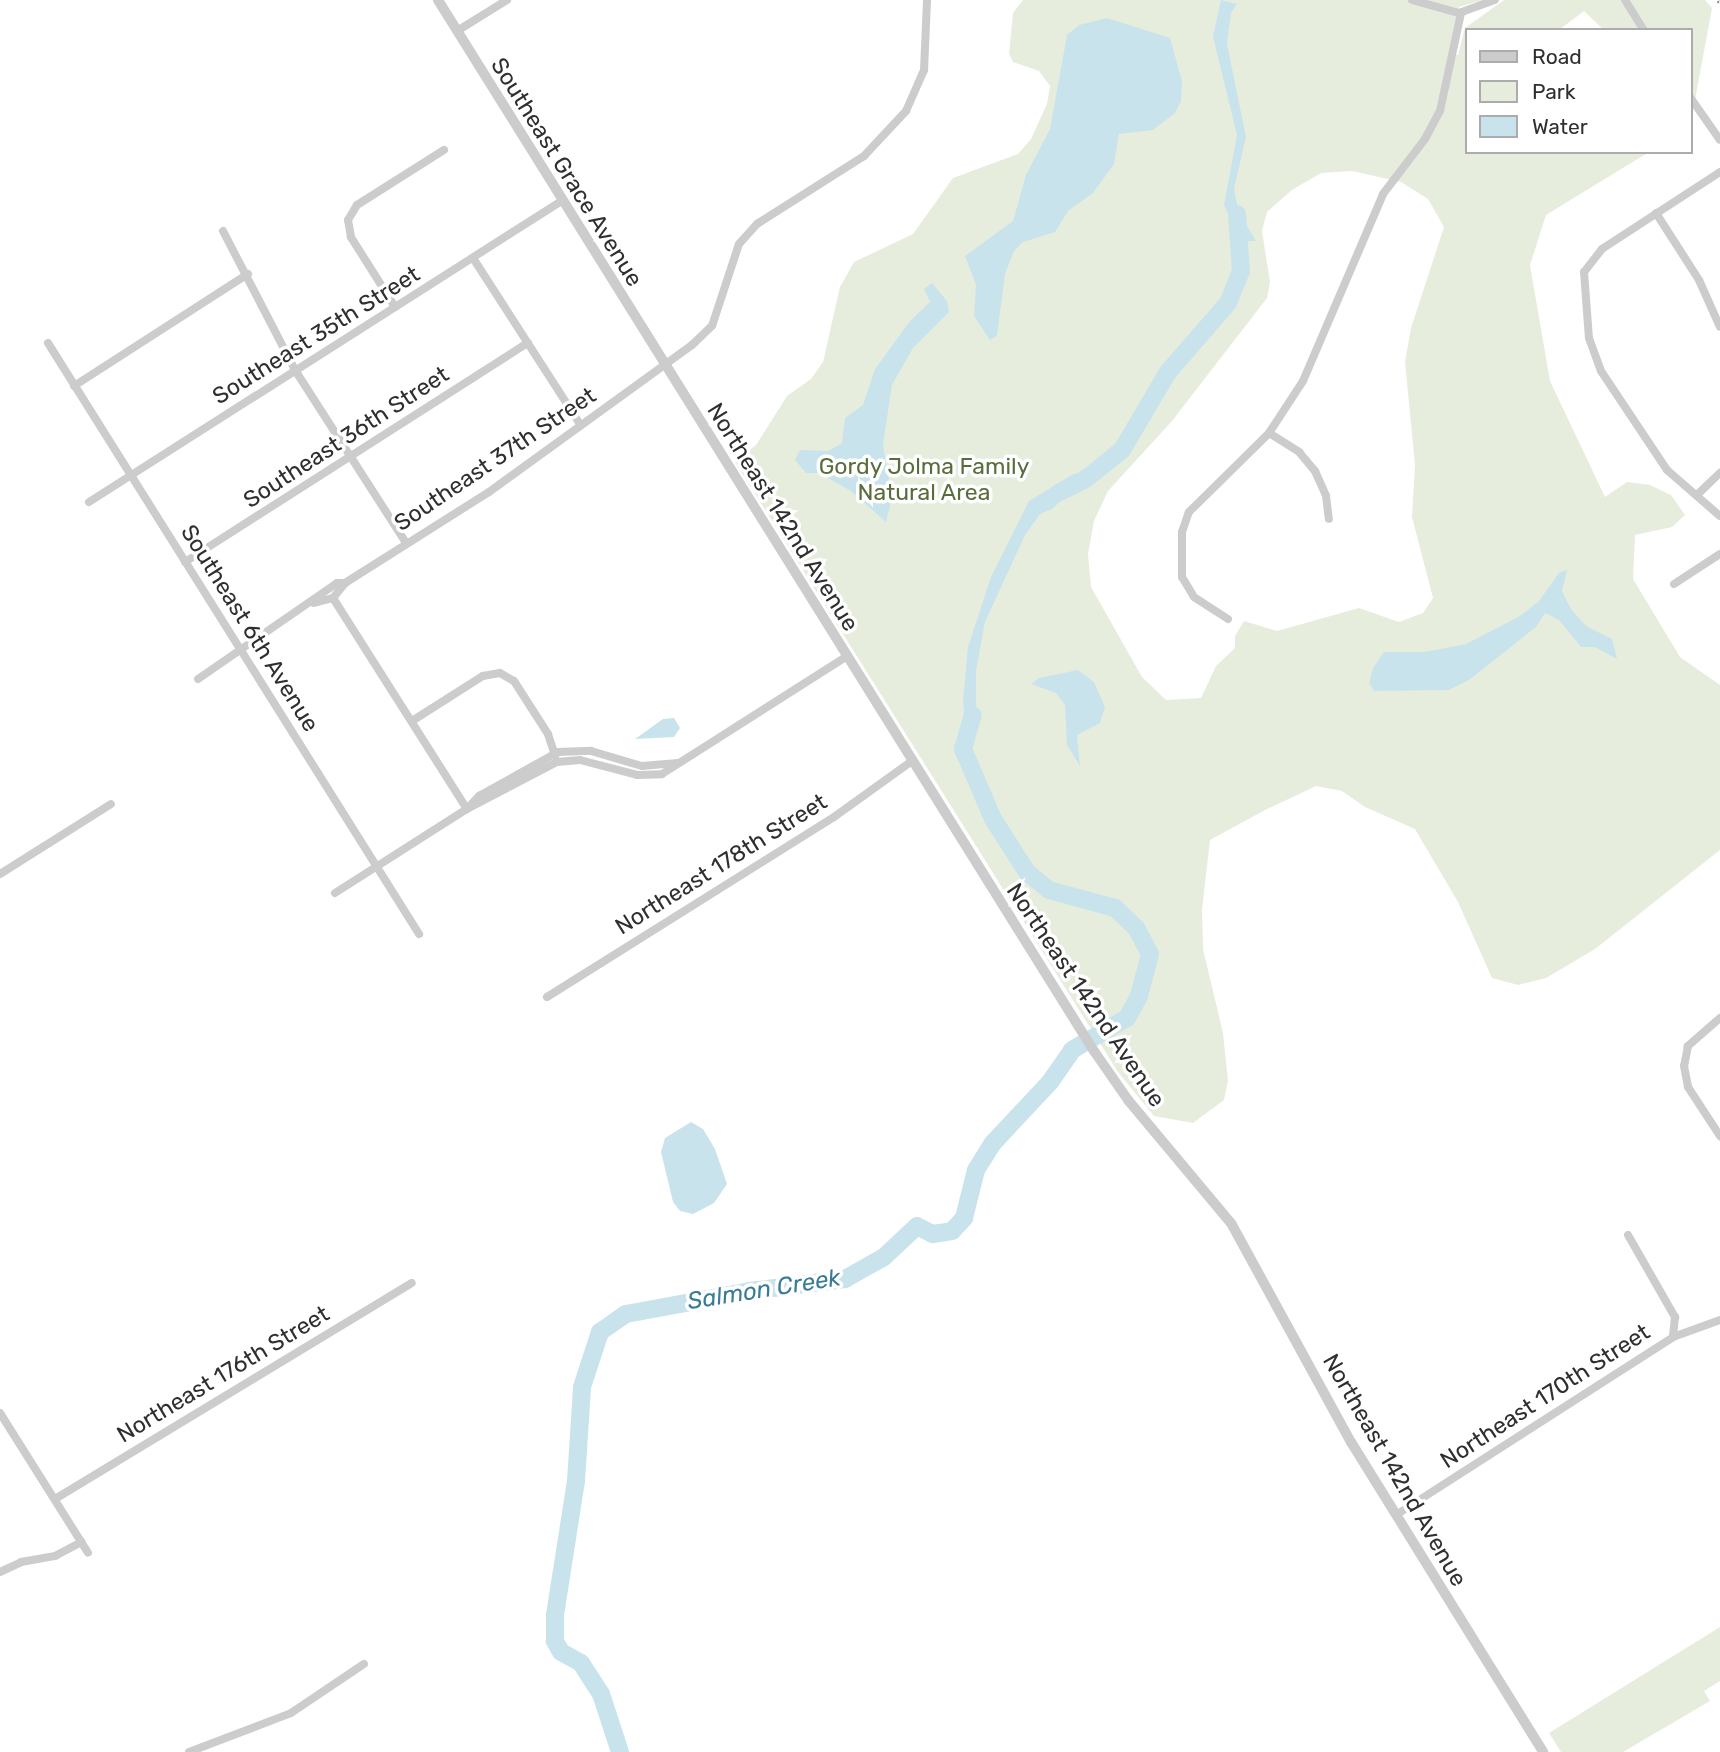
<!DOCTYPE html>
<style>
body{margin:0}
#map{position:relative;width:1720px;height:1752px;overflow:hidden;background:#fff;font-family:Rubik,sans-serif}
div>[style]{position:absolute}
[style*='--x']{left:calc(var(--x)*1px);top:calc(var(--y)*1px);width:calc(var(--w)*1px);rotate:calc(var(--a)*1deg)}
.green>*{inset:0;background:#e7eddd}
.water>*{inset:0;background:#c9e3ed}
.river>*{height:18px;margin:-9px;padding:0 9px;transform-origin:9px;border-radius:9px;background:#c9e3ed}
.minor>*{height:8px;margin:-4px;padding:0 4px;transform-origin:4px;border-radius:4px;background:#ccc}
.tertiary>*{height:10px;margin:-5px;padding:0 5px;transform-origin:5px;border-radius:5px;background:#ccc}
.rail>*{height:5px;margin-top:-2.5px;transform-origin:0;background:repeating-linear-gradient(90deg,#fff 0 8px,#848484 0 16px);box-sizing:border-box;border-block:2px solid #848484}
span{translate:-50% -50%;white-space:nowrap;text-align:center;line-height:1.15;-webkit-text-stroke:7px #fff;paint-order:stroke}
.street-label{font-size:23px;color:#2f2f2f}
.park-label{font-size:23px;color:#586d3b}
.water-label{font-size:24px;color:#3a7c95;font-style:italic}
.legend{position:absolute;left:1465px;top:28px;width:228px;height:126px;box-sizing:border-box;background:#fff;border:2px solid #acacac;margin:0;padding:9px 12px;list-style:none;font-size:21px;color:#2f2f2f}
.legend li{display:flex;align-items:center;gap:14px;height:35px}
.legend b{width:35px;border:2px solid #acacac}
</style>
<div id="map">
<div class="green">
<i style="clip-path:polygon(evenodd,1023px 0,1483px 0,1459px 7px,1451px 54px,1458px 55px,1465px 28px,1504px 0,1705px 0,1712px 8px,1690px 127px,1690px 30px,1604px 30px,1584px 11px,1559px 30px,1466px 30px,1466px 152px,1649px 152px,1546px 215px,1530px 265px,1550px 381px,1605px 497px,1627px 482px,1650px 485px,1671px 495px,1685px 515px,1672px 527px,1635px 535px,1633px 579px,1680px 657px,1720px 685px,1720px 850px,1595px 949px,1546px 978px,1518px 985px,1492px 978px,1458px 902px,1415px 829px,1365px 807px,1342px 791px,1316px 786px,1265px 810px,1210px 840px,1202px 910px,1203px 949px,1223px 1033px,1228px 1081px,1224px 1100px,1193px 1123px,1154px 1116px,1118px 1072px,735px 462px,756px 445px,787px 396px,811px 379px,823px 362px,840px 287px,854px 262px,913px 234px,953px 178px,1018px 154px,1031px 139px,1047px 104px,1050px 86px,1039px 71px,1013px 62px,1009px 54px,1013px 13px,1023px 0,1352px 171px,1401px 182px,1428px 199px,1444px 227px,1411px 328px,1405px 362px,1415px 465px,1412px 517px,1433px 598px,1423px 613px,1399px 622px,1359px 608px,1277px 631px,1244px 621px,1235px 636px,1235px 648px,1216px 666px,1201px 698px,1166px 700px,1142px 677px,1091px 587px,1088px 554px,1094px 521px,1108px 491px,1172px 421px,1267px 298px,1270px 282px,1262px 231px,1267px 212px,1292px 190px,1321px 173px,1352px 171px)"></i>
<i style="clip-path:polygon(1720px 1627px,1720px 1681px,1704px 1691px,1710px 1701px,1623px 1752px,1561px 1752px,1549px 1733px)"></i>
</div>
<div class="water">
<i style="clip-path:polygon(1221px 0,1237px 4px,1231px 13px,1227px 44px,1246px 137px,1234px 189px,1239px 213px,1256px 241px,1248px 241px,1234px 228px,1224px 205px,1237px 135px,1213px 37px)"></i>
<i style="clip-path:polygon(1107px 18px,1170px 38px,1182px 81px,1181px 101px,1175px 113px,1153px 130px,1119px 134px,1114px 164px,1093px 193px,1068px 211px,1055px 232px,1023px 242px,1014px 251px,1005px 274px,997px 336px,990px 340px,974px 316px,976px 285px,965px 256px,1013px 221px,1026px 175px,1050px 129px,1067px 35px,1079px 25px)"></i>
<i style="clip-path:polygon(932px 283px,947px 301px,949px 312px,913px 348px,892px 385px,883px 445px,892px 498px,886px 522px,851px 491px,819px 473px,806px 473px,795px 460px,800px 450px,828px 451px,842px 443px,845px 418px,863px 405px,875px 369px,910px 321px,930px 302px,924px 289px)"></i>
<i style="clip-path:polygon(1075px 473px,1080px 484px,1052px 509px,1040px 514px,1025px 535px,985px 622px,976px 671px,976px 722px,968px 748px,963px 700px,968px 647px,991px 577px,1029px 501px)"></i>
<i style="clip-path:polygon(1567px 570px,1562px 591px,1571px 609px,1586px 626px,1612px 639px,1617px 659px,1595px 647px,1581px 647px,1559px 620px,1545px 613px,1536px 627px,1469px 680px,1449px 690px,1374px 691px,1369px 683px,1373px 668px,1384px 652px,1425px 652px,1466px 644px,1520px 616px,1539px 601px,1559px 573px)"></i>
<i style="clip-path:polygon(1078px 670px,1094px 682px,1105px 707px,1100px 723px,1077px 735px,1080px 766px,1067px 745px,1065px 705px,1056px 693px,1031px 684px,1039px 678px)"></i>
<i style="clip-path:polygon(674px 718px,680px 728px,674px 737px,635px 739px,663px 719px)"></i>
<i style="clip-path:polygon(691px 1122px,703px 1129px,715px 1149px,727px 1184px,714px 1203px,693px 1214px,680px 1211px,673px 1202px,661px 1152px,665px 1138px)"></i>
</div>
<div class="river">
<i style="--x:1060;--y:492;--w:30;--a:-27"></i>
<i style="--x:1087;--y:478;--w:45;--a:-38.7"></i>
<i style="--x:1122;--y:450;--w:91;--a:-59.5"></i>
<i style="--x:1168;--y:372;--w:91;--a:-49"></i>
<i style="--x:1228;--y:303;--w:35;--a:-68"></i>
<i style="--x:1241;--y:271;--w:57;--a:-94"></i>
<i style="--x:620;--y:1752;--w:61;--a:-108.1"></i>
<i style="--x:601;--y:1694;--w:37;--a:-123"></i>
<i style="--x:581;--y:1663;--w:23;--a:-151"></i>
<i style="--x:561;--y:1652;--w:13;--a:-119"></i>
<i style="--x:555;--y:1641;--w:26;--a:-90"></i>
<i style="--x:555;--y:1615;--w:136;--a:-81.1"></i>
<i style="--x:576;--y:1481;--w:94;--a:-86.3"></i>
<i style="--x:582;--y:1387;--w:58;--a:-71.9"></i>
<i style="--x:600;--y:1332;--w:32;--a:-35"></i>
<i style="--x:626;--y:1314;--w:126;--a:-10.5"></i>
<i style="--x:750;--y:1291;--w:96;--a:-7.2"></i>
<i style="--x:845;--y:1279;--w:45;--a:-29.4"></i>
<i style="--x:884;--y:1257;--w:45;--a:-43.2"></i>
<i style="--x:917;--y:1226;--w:18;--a:27"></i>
<i style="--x:933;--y:1234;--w:19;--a:-9"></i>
<i style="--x:952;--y:1231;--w:18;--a:-47"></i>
<i style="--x:964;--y:1218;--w:49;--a:-76"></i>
<i style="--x:976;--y:1170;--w:32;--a:-58"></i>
<i style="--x:993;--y:1143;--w:83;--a:-46.9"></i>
<i style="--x:1050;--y:1082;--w:39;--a:-55"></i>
<i style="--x:1072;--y:1050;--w:64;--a:-30.2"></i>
<i style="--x:1127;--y:1018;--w:25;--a:-61"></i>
<i style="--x:1139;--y:996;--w:43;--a:-75.3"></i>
<i style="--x:1150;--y:954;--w:30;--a:-118"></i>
<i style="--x:1136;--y:928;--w:29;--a:-136"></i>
<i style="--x:1115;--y:908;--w:68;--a:-164.7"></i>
<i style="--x:1049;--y:890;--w:28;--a:-141"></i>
<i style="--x:1027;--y:872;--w:63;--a:-122.7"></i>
<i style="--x:993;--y:819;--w:76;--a:-113.2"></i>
<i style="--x:963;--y:749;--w:35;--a:-74"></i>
</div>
<div class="minor">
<i style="--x:1412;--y:0;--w:49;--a:15.5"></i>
<i style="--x:1459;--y:13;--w:38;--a:-20"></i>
<i style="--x:1625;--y:0;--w:36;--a:58"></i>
<i style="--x:457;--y:31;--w:59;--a:-31.8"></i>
<i style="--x:1690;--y:97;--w:52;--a:55.1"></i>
<i style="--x:1720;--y:172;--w:141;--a:146.9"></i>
<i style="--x:1602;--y:249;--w:29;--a:128"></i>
<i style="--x:1584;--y:272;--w:66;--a:85.7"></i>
<i style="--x:1589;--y:338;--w:35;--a:70"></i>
<i style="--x:1601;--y:371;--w:119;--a:56.3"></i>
<i style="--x:1667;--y:470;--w:70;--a:41"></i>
<i style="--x:1656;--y:213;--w:80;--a:57.3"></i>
<i style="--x:1699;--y:280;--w:51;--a:65.9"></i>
<i style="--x:223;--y:231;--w:157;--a:62.6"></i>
<i style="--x:295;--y:370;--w:206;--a:57.3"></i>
<i style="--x:473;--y:258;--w:197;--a:57.2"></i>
<i style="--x:395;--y:307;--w:83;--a:-122.2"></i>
<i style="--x:351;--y:237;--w:17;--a:-100"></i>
<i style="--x:348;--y:220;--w:17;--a:-59"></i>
<i style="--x:357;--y:205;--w:103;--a:-32.3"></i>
<i style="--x:48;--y:343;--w:698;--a:57.88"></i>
<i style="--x:74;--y:386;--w:207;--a:-32.8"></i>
<i style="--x:1269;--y:433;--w:36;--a:32"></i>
<i style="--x:1299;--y:452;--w:25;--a:50"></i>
<i style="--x:1315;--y:471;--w:27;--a:66"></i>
<i style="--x:1326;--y:496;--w:23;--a:83"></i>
<i style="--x:1697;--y:495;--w:32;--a:-44"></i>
<i style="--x:89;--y:502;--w:562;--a:-32.5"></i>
<i style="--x:185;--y:562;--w:407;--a:-32.6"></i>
<i style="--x:1674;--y:584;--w:55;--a:-33.1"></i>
<i style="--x:333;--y:598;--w:250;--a:57.6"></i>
<i style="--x:314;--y:603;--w:20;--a:-15"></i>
<i style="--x:333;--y:598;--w:19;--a:-51"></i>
<i style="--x:1228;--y:619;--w:40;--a:-147.1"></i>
<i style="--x:1194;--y:597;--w:23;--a:-121"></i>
<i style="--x:1182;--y:577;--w:45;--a:-90"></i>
<i style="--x:1182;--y:532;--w:21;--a:-71"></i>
<i style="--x:1189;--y:512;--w:112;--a:-44.6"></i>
<i style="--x:1269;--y:433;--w:62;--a:-56.8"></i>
<i style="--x:1303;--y:381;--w:203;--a:-66.8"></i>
<i style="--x:1383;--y:194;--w:69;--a:-52.6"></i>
<i style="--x:1425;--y:139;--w:32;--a:-62"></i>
<i style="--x:1440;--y:111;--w:100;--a:-77.9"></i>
<i style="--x:198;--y:679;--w:169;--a:-34.6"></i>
<i style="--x:337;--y:583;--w:8;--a:0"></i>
<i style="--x:345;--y:583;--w:170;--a:-32.3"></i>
<i style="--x:489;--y:492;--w:251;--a:-35.9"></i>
<i style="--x:692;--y:345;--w:28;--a:-44"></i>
<i style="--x:712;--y:326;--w:86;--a:-71.8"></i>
<i style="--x:739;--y:244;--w:27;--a:-48"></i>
<i style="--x:757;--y:224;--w:127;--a:-32.4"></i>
<i style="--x:864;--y:156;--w:62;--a:-47"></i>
<i style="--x:906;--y:111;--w:45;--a:-66.3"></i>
<i style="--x:924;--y:70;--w:70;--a:-87.5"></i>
<i style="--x:412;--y:721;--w:84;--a:-32.4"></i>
<i style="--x:483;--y:676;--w:17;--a:-10"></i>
<i style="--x:500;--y:673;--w:16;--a:30"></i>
<i style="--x:514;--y:681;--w:63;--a:57.3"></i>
<i style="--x:548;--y:734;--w:23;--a:72"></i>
<i style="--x:467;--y:809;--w:18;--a:-47"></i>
<i style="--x:479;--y:796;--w:90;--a:-29.1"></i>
<i style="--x:558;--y:752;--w:33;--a:-2"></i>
<i style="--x:591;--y:751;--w:53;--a:16.4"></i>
<i style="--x:642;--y:766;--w:36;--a:-5"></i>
<i style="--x:0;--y:874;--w:131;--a:-32.2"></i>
<i style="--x:335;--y:893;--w:156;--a:-32.5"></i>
<i style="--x:467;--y:809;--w:102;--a:-27.6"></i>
<i style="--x:557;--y:762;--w:23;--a:-5"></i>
<i style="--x:580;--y:760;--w:59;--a:14.7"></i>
<i style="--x:637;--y:775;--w:25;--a:-2"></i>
<i style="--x:662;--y:774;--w:219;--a:-32.5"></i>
<i style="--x:547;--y:997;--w:339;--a:-32.1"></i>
<i style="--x:834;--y:817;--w:96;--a:-35.7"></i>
<i style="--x:1720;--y:1018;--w:43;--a:138.8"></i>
<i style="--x:1688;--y:1046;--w:20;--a:101"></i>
<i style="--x:1684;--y:1066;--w:21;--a:79"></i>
<i style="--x:1688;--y:1087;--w:59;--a:56.9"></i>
<i style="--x:1628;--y:1235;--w:95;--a:60.2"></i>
<i style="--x:1675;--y:1317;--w:20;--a:96"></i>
<i style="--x:0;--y:1413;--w:165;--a:57.8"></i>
<i style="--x:55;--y:1499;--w:417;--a:-31.2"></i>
<i style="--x:1396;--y:1515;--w:329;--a:-32.7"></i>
<i style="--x:1673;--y:1337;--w:50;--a:-19.9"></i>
<i style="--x:0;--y:1572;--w:23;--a:-25"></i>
<i style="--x:21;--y:1562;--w:35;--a:-10"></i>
<i style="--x:55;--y:1556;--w:30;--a:-28"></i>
<i style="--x:189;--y:1752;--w:109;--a:-20.9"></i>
<i style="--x:291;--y:1713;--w:88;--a:-33.9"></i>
</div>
<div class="tertiary">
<i style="--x:438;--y:0;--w:1239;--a:58.03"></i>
<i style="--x:1094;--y:1051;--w:60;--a:55.2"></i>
<i style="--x:1128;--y:1100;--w:160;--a:50.1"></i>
<i style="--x:1231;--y:1223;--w:250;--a:61.3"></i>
<i style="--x:1351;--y:1442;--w:365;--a:58.2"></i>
</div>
<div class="rail">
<i style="--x:1719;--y:0;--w:2;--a:63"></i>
</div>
<div class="street-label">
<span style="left:567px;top:172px;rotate:58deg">Southeast Grace Avenue</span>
<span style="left:316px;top:335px;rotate:-32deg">Southeast 35th Street</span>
<span style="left:346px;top:437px;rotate:-33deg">Southeast 36th Street</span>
<span style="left:495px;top:459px;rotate:-34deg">Southeast 37th Street</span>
<span style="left:783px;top:517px;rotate:58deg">Northeast 142nd Avenue</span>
<span style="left:250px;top:628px;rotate:58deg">Southeast 6th Avenue</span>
<span style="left:721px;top:864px;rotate:-32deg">Northeast 178th Street</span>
<span style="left:1086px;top:995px;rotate:56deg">Northeast 142nd Avenue</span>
<span style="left:223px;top:1374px;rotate:-31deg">Northeast 176th Street</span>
<span style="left:1545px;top:1396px;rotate:-33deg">Northeast 170th Street</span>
<span style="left:1395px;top:1470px;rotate:60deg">Northeast 142nd Avenue</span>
</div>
<div class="park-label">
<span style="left:924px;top:479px">Gordy Jolma Family<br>Natural Area</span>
</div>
<div class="water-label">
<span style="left:764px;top:1290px;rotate:-9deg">Salmon Creek</span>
</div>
<ul class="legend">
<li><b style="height:9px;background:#ccc"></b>Road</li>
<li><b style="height:19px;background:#e7eddd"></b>Park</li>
<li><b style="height:19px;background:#c9e3ed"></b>Water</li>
</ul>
</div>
